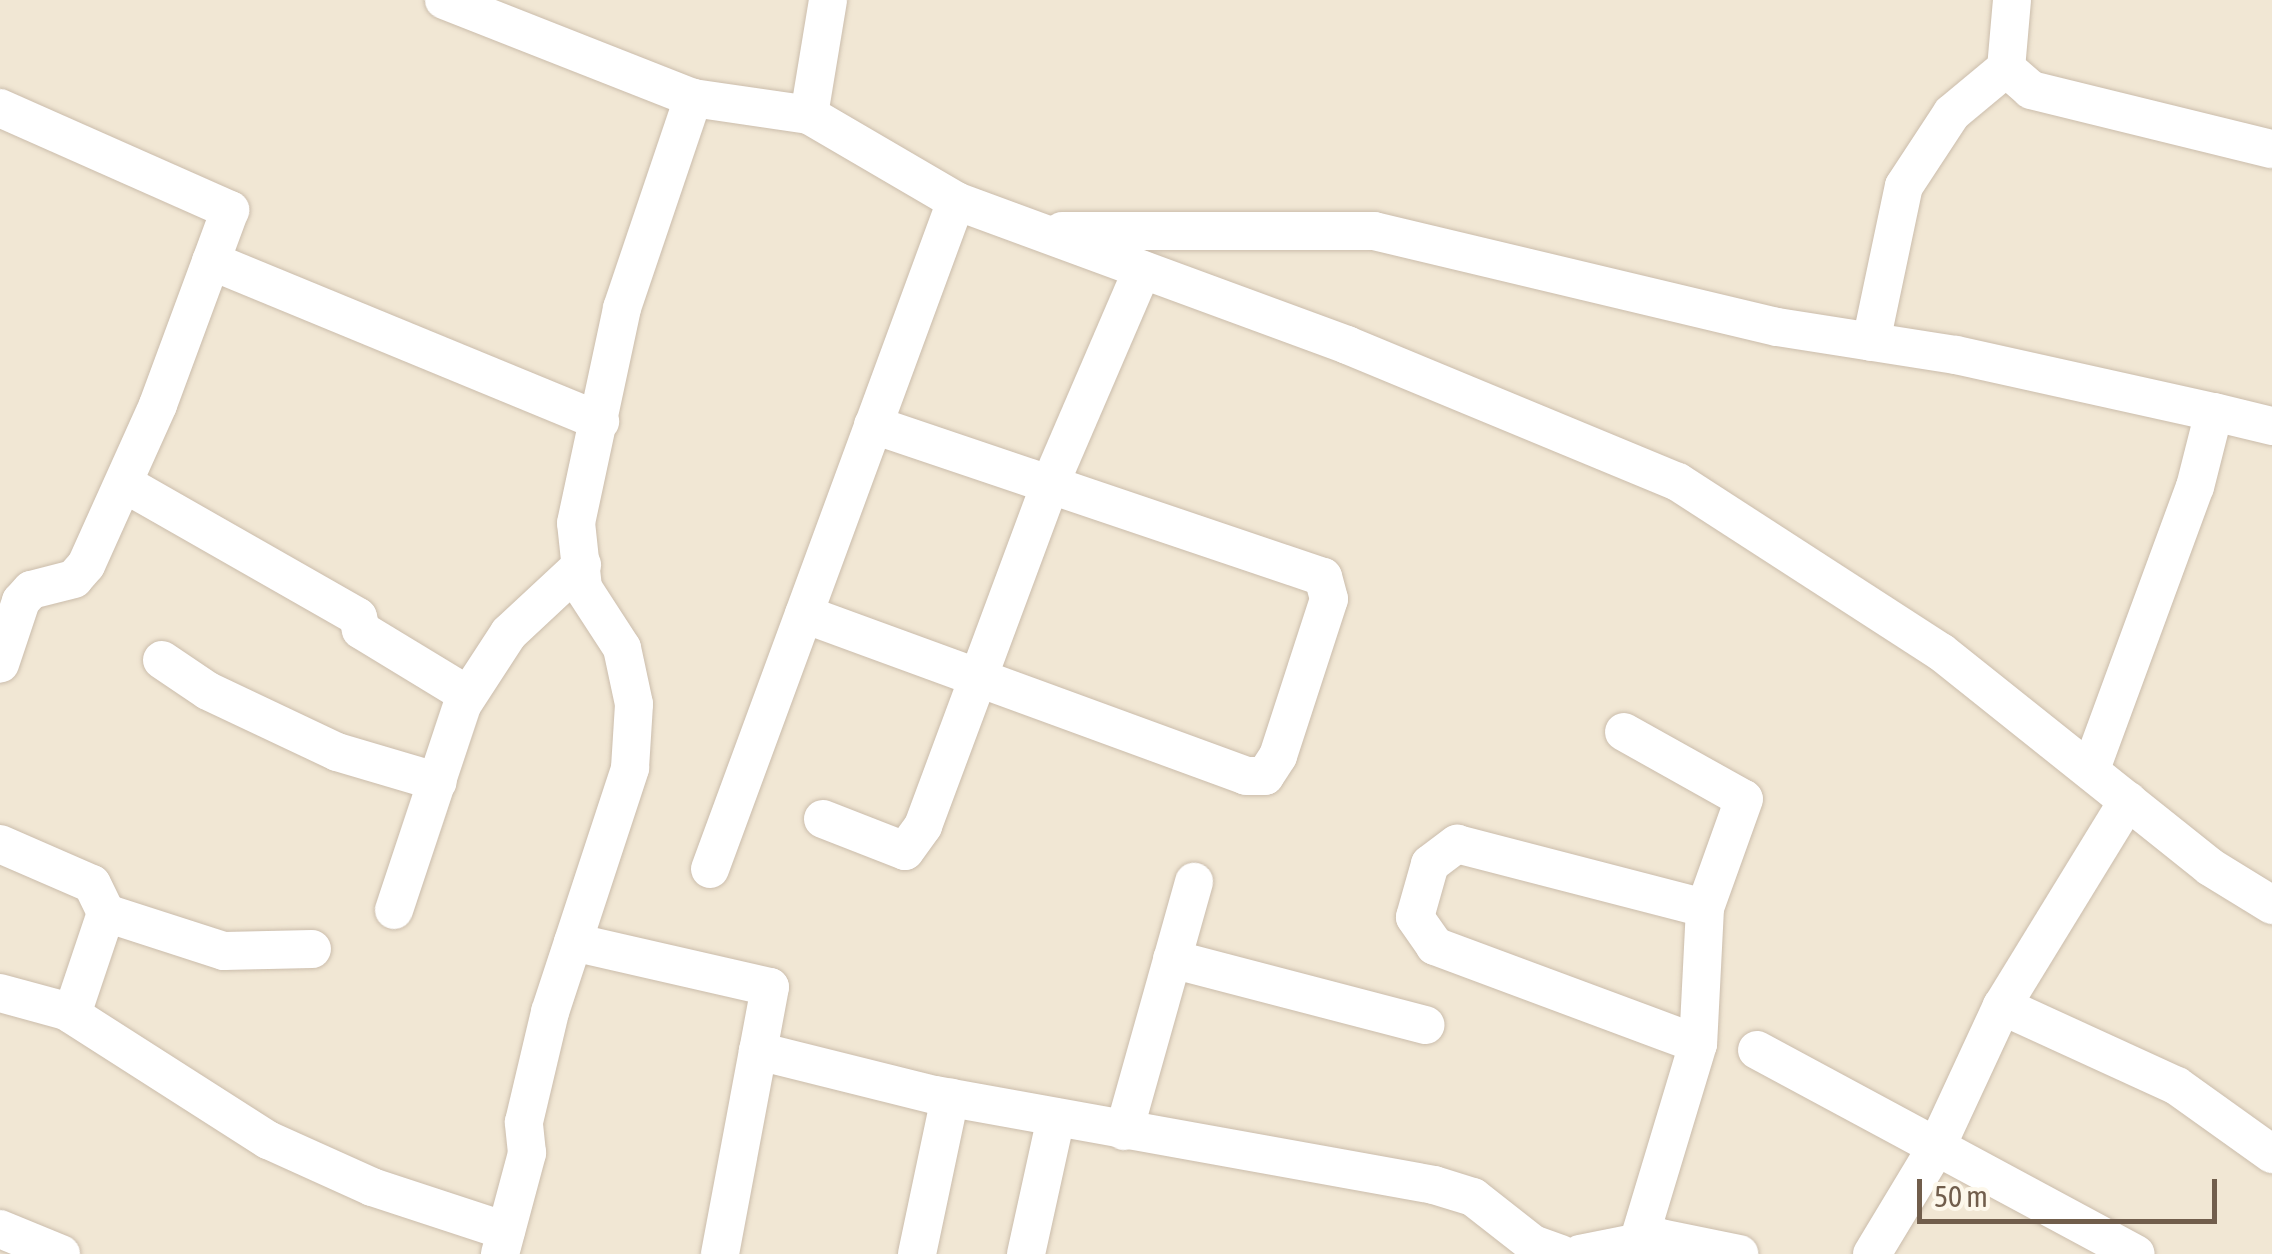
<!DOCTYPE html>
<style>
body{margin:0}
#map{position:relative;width:2272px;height:1254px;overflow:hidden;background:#faf5e5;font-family:"Asap Condensed",sans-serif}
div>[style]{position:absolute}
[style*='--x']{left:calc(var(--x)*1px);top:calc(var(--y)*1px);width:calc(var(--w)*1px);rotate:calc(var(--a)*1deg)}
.residential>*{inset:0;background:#f1e7d4;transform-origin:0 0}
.roads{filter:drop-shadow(0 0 2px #cbbdac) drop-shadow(0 0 2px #cbbdac)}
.street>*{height:38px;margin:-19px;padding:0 19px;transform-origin:19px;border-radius:19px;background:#fff}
span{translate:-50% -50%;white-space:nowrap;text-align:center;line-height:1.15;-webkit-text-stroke:10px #fdf8eb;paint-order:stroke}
.scale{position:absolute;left:1917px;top:1179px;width:300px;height:45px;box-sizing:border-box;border:5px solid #715e4c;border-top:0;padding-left:12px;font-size:30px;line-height:35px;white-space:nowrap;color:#715e4c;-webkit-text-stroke:8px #fdf8eb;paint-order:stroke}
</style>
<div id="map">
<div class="residential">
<i style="left:0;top:0;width:2272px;height:1254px"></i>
</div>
<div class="roads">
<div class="street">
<i style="--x:444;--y:0;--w:268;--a:21.5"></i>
<i style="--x:693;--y:98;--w:117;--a:8.3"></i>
<i style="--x:809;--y:115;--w:170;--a:30.3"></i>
<i style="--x:956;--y:201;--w:417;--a:20.2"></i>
<i style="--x:1347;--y:345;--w:358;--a:22.5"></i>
<i style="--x:1678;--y:482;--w:313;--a:32.9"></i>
<i style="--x:1941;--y:652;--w:344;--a:38.6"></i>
<i style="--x:2210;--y:867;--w:73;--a:31.5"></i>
<i style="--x:2012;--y:0;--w:68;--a:95"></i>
<i style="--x:2006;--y:68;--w:33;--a:41"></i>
<i style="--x:2031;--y:90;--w:248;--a:13.8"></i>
<i style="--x:0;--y:108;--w:252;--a:23.9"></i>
<i style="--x:230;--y:210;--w:208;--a:110.3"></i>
<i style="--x:158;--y:405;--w:175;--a:114.2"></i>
<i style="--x:86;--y:565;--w:18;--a:131"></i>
<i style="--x:74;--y:579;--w:44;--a:165.7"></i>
<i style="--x:31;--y:590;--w:15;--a:132"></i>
<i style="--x:21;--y:601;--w:66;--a:108.4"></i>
<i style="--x:809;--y:115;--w:117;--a:-80.6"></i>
<i style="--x:1062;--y:231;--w:312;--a:0"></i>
<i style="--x:1374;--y:231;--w:414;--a:13.4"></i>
<i style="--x:1777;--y:327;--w:181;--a:8.9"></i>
<i style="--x:1956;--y:355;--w:264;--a:12.5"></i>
<i style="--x:211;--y:261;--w:421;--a:22.4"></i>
<i style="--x:1871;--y:342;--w:159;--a:-78.1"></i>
<i style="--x:1904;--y:186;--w:87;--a:-56.7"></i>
<i style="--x:1952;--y:113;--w:70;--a:-39.8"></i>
<i style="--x:125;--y:484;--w:268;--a:29.7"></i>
<i style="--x:358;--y:617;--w:13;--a:77"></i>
<i style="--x:361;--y:630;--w:125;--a:31.3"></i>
<i style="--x:804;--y:614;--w:471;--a:20.1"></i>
<i style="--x:1246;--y:776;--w:19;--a:0"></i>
<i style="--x:1265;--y:776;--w:24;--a:-57"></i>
<i style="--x:1278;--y:756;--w:165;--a:-72"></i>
<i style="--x:1329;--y:599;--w:23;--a:-105"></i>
<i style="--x:1323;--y:577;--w:475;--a:-161.3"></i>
<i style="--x:162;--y:660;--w:55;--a:34"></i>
<i style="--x:208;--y:691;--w:143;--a:25.3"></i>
<i style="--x:337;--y:752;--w:105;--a:16.5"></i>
<i style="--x:1624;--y:732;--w:137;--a:29.2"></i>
<i style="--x:1744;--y:799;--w:116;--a:109.7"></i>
<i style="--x:1705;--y:908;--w:136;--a:92.9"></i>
<i style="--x:1698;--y:1044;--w:208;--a:106.8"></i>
<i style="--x:2091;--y:769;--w:301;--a:-69.8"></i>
<i style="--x:2195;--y:487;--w:77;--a:-75.8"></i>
<i style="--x:2214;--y:412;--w:60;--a:13.6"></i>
<i style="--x:823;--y:819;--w:88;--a:21.3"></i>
<i style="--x:905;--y:851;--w:31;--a:-54"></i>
<i style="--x:923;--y:826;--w:365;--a:-69.6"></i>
<i style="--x:1050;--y:484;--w:233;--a:-66.7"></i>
<i style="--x:0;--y:844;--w:100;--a:23.5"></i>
<i style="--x:92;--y:884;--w:32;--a:64"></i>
<i style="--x:106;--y:913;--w:107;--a:108.6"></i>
<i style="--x:710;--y:869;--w:712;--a:-69.78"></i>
<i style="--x:394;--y:910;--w:216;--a:-71.6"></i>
<i style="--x:462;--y:705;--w:86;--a:-56.9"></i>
<i style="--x:509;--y:633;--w:100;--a:-43"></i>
<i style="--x:106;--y:913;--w:124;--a:17.9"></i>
<i style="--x:224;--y:951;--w:88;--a:-1.3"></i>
<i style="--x:573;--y:942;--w:202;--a:12.9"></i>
<i style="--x:770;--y:987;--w:65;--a:100.6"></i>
<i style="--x:758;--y:1051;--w:182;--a:14"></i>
<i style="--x:935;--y:1095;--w:507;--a:10.22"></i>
<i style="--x:1434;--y:1185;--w:41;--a:17.1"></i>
<i style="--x:1473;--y:1197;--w:76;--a:38.1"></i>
<i style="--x:1533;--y:1244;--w:29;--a:20"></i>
<i style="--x:1172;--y:959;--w:262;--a:14.6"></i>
<i style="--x:0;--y:993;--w:68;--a:15.3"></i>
<i style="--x:66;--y:1011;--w:240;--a:32.6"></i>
<i style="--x:268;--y:1140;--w:114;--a:24.3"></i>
<i style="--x:372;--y:1187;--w:141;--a:18.2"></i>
<i style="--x:2002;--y:1006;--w:192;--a:24.6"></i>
<i style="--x:2177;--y:1086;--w:117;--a:35.6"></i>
<i style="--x:1698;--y:1044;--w:281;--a:-159.6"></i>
<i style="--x:1435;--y:946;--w:35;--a:-125"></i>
<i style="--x:1415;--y:917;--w:55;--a:-74.2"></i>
<i style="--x:1430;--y:864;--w:34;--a:-37"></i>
<i style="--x:1457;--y:844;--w:256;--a:14.5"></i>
<i style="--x:1757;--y:1050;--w:430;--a:28.3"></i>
<i style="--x:1124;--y:1131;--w:259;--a:-74.3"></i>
<i style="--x:0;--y:1229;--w:66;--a:22.3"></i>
<i style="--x:500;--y:1254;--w:105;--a:-75"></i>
<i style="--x:527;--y:1153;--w:31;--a:-96"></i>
<i style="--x:524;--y:1122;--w:113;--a:-76.7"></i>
<i style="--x:550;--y:1012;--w:257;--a:-71.8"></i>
<i style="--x:630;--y:768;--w:64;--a:-86.4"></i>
<i style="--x:634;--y:704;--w:57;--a:-102.1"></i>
<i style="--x:622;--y:648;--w:72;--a:-123"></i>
<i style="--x:583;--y:588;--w:65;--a:-96.1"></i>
<i style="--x:576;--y:523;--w:220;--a:-77.9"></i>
<i style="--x:622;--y:308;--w:222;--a:-71.3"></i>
<i style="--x:720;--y:1254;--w:207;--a:-79.4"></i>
<i style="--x:917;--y:1254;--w:160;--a:-78.1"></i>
<i style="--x:1026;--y:1254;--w:140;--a:-77.6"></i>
<i style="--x:1580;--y:1254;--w:82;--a:-11.3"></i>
<i style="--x:1660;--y:1238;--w:81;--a:11.4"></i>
<i style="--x:1872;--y:1254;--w:124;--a:-58.9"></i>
<i style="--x:1936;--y:1148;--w:157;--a:-65.1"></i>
<i style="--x:2002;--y:1006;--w:241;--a:-58.5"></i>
</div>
</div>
<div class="scale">50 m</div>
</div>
